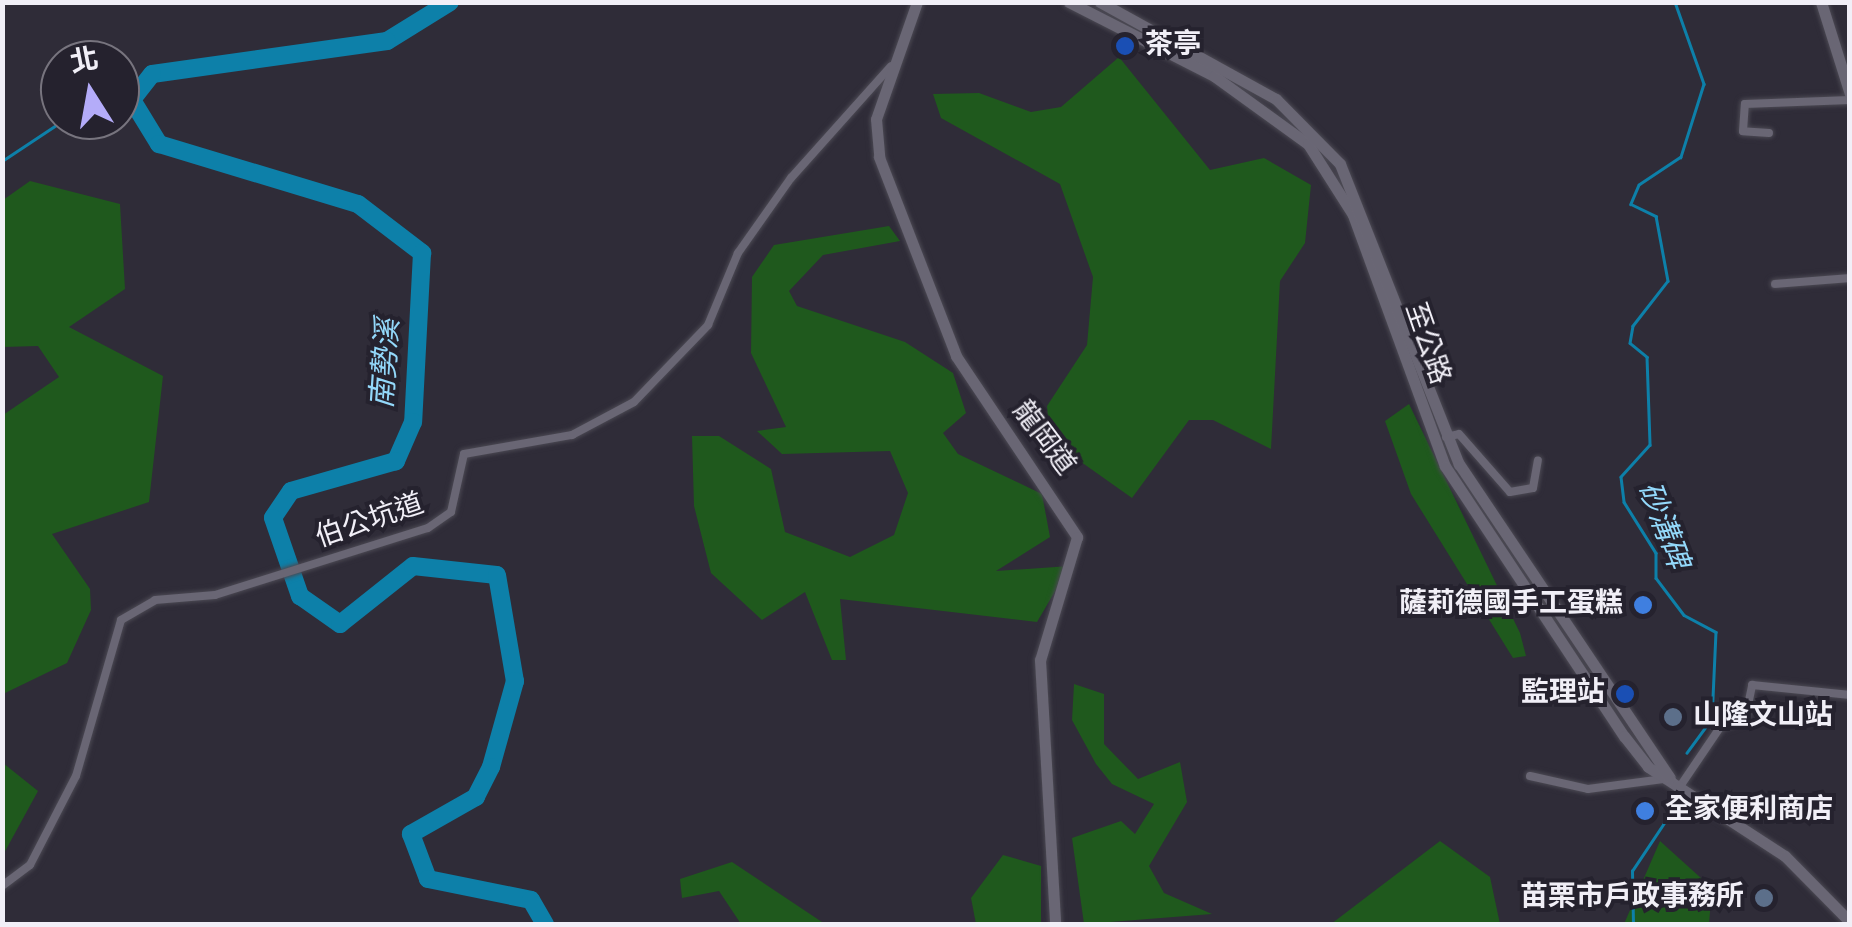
<!DOCTYPE html>
<meta charset="utf-8">
<style>
body{margin:0}
#map{position:relative;width:1852px;height:927px;overflow:hidden;background:#2f2c38;font-family:Overpass,"Noto Sans TC",sans-serif}
div>[style]{position:absolute}
[style*='--x']{left:calc(var(--x)*1px);top:calc(var(--y)*1px);width:calc(var(--w)*1px);rotate:calc(var(--a)*1deg)}
.green>*{inset:0;background:#1f591d}
.stream>*{height:2.5px;margin:-1.25px;padding:0 1.25px;transform-origin:1.25px;border-radius:1.25px;background:#0d80a9}
.river>*{height:18px;margin:-9px;padding:0 9px;transform-origin:9px;border-radius:9px;background:#0d80a9}
.roads{filter:drop-shadow(0 0 2px #4b4953) drop-shadow(0 0 2px #4b4953)}
.street>*{height:8px;margin:-4px;padding:0 4px;transform-origin:4px;border-radius:4px;background:#696674}
.secondary>*{height:11px;margin:-5.5px;padding:0 5.5px;transform-origin:5.5px;border-radius:5.5px;background:#696674}
.dots>*{width:28px;height:28px;translate:-50% -50%;box-sizing:border-box;border:5px solid #25222e;border-radius:50%}
span{translate:-50% -50%;white-space:nowrap;text-align:center;line-height:1.15;-webkit-text-stroke:8px #25222e;paint-order:stroke}
.poi-label{font-size:28px;color:#f1eff7;font-weight:700}
.left{translate:0 -50%;text-align:left}
.right{translate:-100% -50%;text-align:right}
.street-label{font-size:28px;color:#f1eff7}
.water-label{font-size:30px;color:#93d8fa;font-style:italic}
.frame{position:absolute;inset:0;border:5px solid #f1eff7;pointer-events:none}
.north{position:absolute;left:40px;top:40px;width:100px;height:100px;box-sizing:border-box;background:#25222e;border:2px solid #77747e;border-radius:50%;rotate:349deg;font-size:28px;font-weight:700;line-height:40px;text-align:center;color:#f1eff7}
.north::after{content:'';display:block;margin:auto;width:35px;height:45px;background:#b4acf9;clip-path:polygon(50% 0,100% 100%,50% 72%,0 100%)}
</style>
<div id="map">
<div class="green">
<i style="clip-path:polygon(1119px 57px,1210px 170px,1264px 158px,1311px 185px,1305px 243px,1280px 281px,1271px 449px,1213px 420px,1189px 420px,1132px 498px,1050px 440px,1047px 406px,1087px 345px,1093px 277px,1060px 184px,941px 118px,933px 94px,979px 93px,1031px 112px,1061px 107px)"></i>
<i style="clip-path:polygon(30px 181px,120px 204px,125px 289px,69px 327px,163px 376px,149px 502px,52px 534px,90px 589px,91px 610px,67px 663px,3px 694px,3px 415px,59px 377px,38px 346px,3px 347px,3px 200px)"></i>
<i style="clip-path:polygon(889px 226px,900px 241px,823px 255px,789px 291px,797px 306px,905px 342px,953px 373px,966px 413px,943px 433px,958px 454px,1042px 494px,1050px 537px,996px 571px,1070px 566px,1037px 622px,840px 599px,846px 660px,832px 660px,805px 592px,762px 620px,711px 573px,694px 506px,692px 436px,719px 436px,771px 469px,785px 532px,850px 557px,894px 535px,908px 493px,890px 451px,782px 454px,757px 431px,786px 427px,751px 353px,752px 277px,774px 245px)"></i>
<i style="clip-path:polygon(1409px 404px,1520px 633px,1526px 656px,1513px 658px,1411px 494px,1385px 421px)"></i>
<i style="clip-path:polygon(1074px 684px,1104px 694px,1104px 744px,1138px 779px,1180px 762px,1187px 802px,1149px 866px,1164px 893px,1212px 914px,1084px 924px,1072px 838px,1121px 821px,1135px 834px,1154px 804px,1112px 784px,1096px 764px,1072px 720px)"></i>
<i style="clip-path:polygon(3px 763px,38px 791px,3px 855px,2px 855px)"></i>
<i style="clip-path:polygon(1440px 841px,1490px 877px,1500px 924px,1331px 924px)"></i>
<i style="clip-path:polygon(1660px 841px,1712px 888px,1709px 924px,1624px 924px)"></i>
<i style="clip-path:polygon(1003px 855px,1041px 866px,1041px 924px,976px 924px,971px 898px)"></i>
<i style="clip-path:polygon(732px 862px,825px 924px,827px 924px,741px 924px,719px 891px,682px 898px,680px 879px)"></i>
</div>
<div class="stream">
<i style="--x:1675;--y:2;--w:87;--a:70.5"></i>
<i style="--x:1704;--y:84;--w:77;--a:107.5"></i>
<i style="--x:1681;--y:157;--w:50;--a:146.3"></i>
<i style="--x:1639;--y:185;--w:21;--a:113"></i>
<i style="--x:1631;--y:204;--w:28;--a:26"></i>
<i style="--x:1656;--y:216;--w:66;--a:79.5"></i>
<i style="--x:1668;--y:281;--w:57;--a:127.9"></i>
<i style="--x:1633;--y:326;--w:17;--a:100"></i>
<i style="--x:1630;--y:343;--w:22;--a:39"></i>
<i style="--x:1647;--y:357;--w:88;--a:88"></i>
<i style="--x:1650;--y:445;--w:43;--a:132.2"></i>
<i style="--x:1621;--y:477;--w:25;--a:83"></i>
<i style="--x:1624;--y:502;--w:60;--a:57.9"></i>
<i style="--x:1656;--y:553;--w:25;--a:90"></i>
<i style="--x:1656;--y:578;--w:46;--a:52.9"></i>
<i style="--x:1684;--y:615;--w:36;--a:28"></i>
<i style="--x:1716;--y:632;--w:87;--a:92.6"></i>
<i style="--x:1712;--y:719;--w:42;--a:126.3"></i>
<i style="--x:120;--y:97;--w:12;--a:14"></i>
<i style="--x:2;--y:161;--w:74;--a:-33.5"></i>
<i style="--x:1633;--y:924;--w:53;--a:-91.1"></i>
<i style="--x:1632;--y:871;--w:58;--a:-56.3"></i>
</div>
<div class="river">
<i style="--x:450;--y:2;--w:74;--a:148.2"></i>
<i style="--x:387;--y:41;--w:237;--a:172"></i>
<i style="--x:152;--y:74;--w:33;--a:128"></i>
<i style="--x:132;--y:100;--w:52;--a:58.5"></i>
<i style="--x:159;--y:144;--w:208;--a:16.8"></i>
<i style="--x:358;--y:204;--w:81;--a:37.4"></i>
<i style="--x:422;--y:253;--w:169;--a:93"></i>
<i style="--x:413;--y:422;--w:43;--a:113.6"></i>
<i style="--x:396;--y:461;--w:109;--a:164.1"></i>
<i style="--x:291;--y:491;--w:32;--a:124"></i>
<i style="--x:273;--y:518;--w:83;--a:70.9"></i>
<i style="--x:300;--y:596;--w:49;--a:35"></i>
<i style="--x:340;--y:624;--w:93;--a:-38.5"></i>
<i style="--x:413;--y:566;--w:84;--a:6.1"></i>
<i style="--x:497;--y:575;--w:108;--a:80.4"></i>
<i style="--x:515;--y:681;--w:89;--a:105.6"></i>
<i style="--x:491;--y:767;--w:34;--a:117"></i>
<i style="--x:476;--y:797;--w:75;--a:150.4"></i>
<i style="--x:411;--y:834;--w:48;--a:69.3"></i>
<i style="--x:428;--y:879;--w:105;--a:11.5"></i>
<i style="--x:531;--y:900;--w:28;--a:60"></i>
</div>
<div class="roads">
<div class="street">
<i style="--x:1769;--y:133;--w:26;--a:-176"></i>
<i style="--x:1743;--y:131;--w:27;--a:-86"></i>
<i style="--x:1745;--y:104;--w:105;--a:-2.2"></i>
<i style="--x:1775;--y:284;--w:75;--a:-4.6"></i>
<i style="--x:1446;--y:437;--w:13;--a:-13"></i>
<i style="--x:1459;--y:434;--w:77;--a:48.7"></i>
<i style="--x:1510;--y:492;--w:23;--a:-10"></i>
<i style="--x:1533;--y:488;--w:28;--a:-80"></i>
<i style="--x:1530;--y:776;--w:59;--a:12.6"></i>
<i style="--x:1588;--y:789;--w:76;--a:-7.6"></i>
<i style="--x:1681;--y:785;--w:71;--a:-55.9"></i>
<i style="--x:1721;--y:726;--w:25;--a:-16"></i>
<i style="--x:1745;--y:719;--w:35;--a:-78"></i>
<i style="--x:1752;--y:685;--w:99;--a:5.8"></i>
<i style="--x:2;--y:886;--w:35;--a:-37"></i>
<i style="--x:30;--y:865;--w:100;--a:-62.7"></i>
<i style="--x:76;--y:776;--w:162;--a:-73.9"></i>
<i style="--x:121;--y:620;--w:39;--a:-30"></i>
<i style="--x:155;--y:600;--w:60;--a:-4.8"></i>
<i style="--x:215;--y:595;--w:223;--a:-17.5"></i>
<i style="--x:428;--y:528;--w:28;--a:-35"></i>
<i style="--x:451;--y:512;--w:59;--a:-77.4"></i>
<i style="--x:464;--y:454;--w:110;--a:-10"></i>
<i style="--x:572;--y:435;--w:70;--a:-28"></i>
<i style="--x:634;--y:402;--w:107;--a:-46.1"></i>
<i style="--x:708;--y:325;--w:78;--a:-67.4"></i>
<i style="--x:738;--y:253;--w:92;--a:-54.8"></i>
<i style="--x:791;--y:178;--w:150;--a:-48.2"></i>
</div>
<div class="secondary">
<i style="--x:917;--y:2;--w:124;--a:109.3"></i>
<i style="--x:876;--y:119;--w:38;--a:85"></i>
<i style="--x:879;--y:157;--w:213;--a:68.8"></i>
<i style="--x:956;--y:356;--w:218;--a:56.2"></i>
<i style="--x:1077;--y:537;--w:128;--a:106.7"></i>
<i style="--x:1040;--y:660;--w:264;--a:86.7"></i>
<i style="--x:1069;--y:2;--w:163;--a:27"></i>
<i style="--x:1214;--y:76;--w:116;--a:35.9"></i>
<i style="--x:1308;--y:144;--w:84;--a:57.6"></i>
<i style="--x:1353;--y:215;--w:267;--a:69.9"></i>
<i style="--x:1445;--y:466;--w:324;--a:56.5"></i>
<i style="--x:1624;--y:736;--w:39;--a:52"></i>
<i style="--x:1648;--y:767;--w:163;--a:33"></i>
<i style="--x:1785;--y:856;--w:93;--a:45.4"></i>
<i style="--x:1100;--y:2;--w:201;--a:28.9"></i>
<i style="--x:1276;--y:99;--w:91;--a:45.4"></i>
<i style="--x:1340;--y:164;--w:323;--a:68.4"></i>
<i style="--x:1459;--y:464;--w:378;--a:56.1"></i>
<i style="--x:1821;--y:2;--w:96;--a:72.5"></i>
</div>
</div>
<div class="dots">
<i style="left:1125px;top:46px;background:#1a4fb4"></i>
<i style="left:1643px;top:605px;background:#3f7fe0"></i>
<i style="left:1625px;top:694px;background:#1a4fb4"></i>
<i style="left:1673px;top:717px;background:#5c6f8a"></i>
<i style="left:1645px;top:811px;background:#3f7fe0"></i>
<i style="left:1764px;top:898px;background:#5c6f8a"></i>
</div>
<div class="poi-label">
<span class="left" style="left:1145px;top:46px">茶亭</span>
<span class="right" style="left:1623px;top:605px">薩莉德國手工蛋糕</span>
<span class="right" style="left:1605px;top:694px">監理站</span>
<span class="left" style="left:1693px;top:717px">山隆文山站</span>
<span class="left" style="left:1665px;top:811px">全家便利商店</span>
<span class="right" style="left:1744px;top:898px">苗栗市戶政事務所</span>
</div>
<div class="street-label">
<span style="left:1426px;top:344px;rotate:71deg">至公路</span>
<span style="left:1043px;top:439px;rotate:53deg">龍岡道</span>
<span style="left:370px;top:522px;rotate:-19deg">伯公坑道</span>
</div>
<div class="water-label">
<span style="left:388px;top:364px;rotate:-86deg">南勢溪</span>
<span style="left:1661px;top:526px;rotate:69deg">砂溝碑</span>
</div>
<div class="frame"></div>
<div class="north">北</div>
</div>
